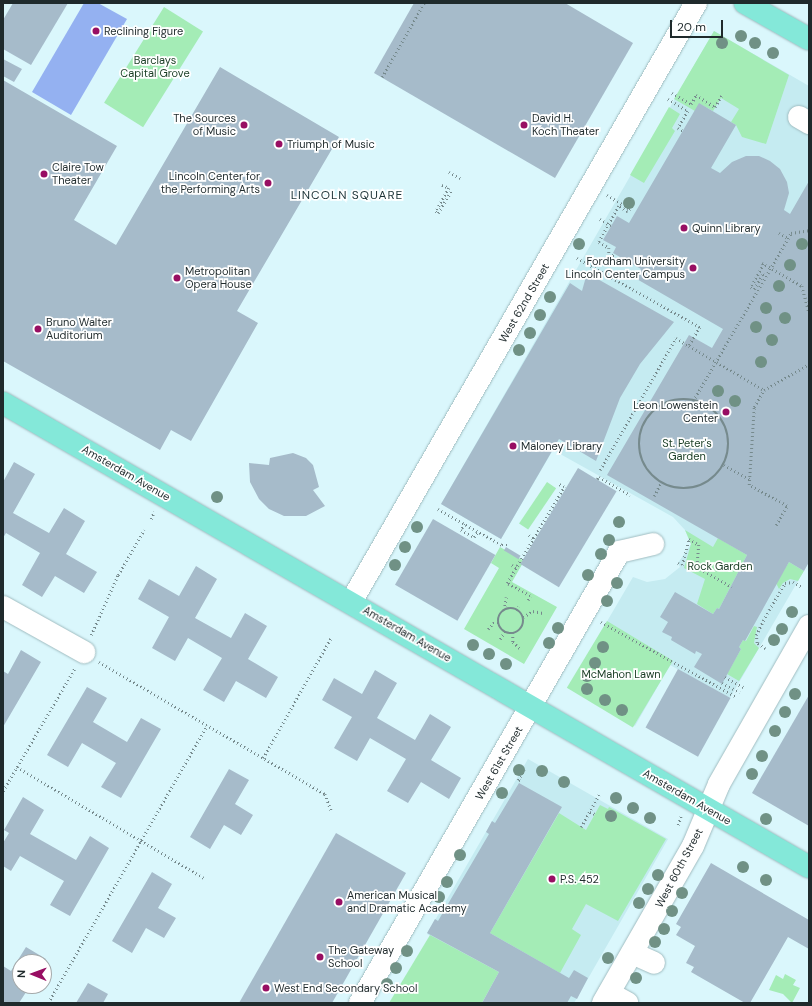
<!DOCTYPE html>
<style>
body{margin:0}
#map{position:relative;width:812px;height:1006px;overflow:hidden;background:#daf7fc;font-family:"DM Sans",sans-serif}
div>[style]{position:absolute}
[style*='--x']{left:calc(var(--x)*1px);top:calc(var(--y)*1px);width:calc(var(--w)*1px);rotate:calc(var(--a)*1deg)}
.built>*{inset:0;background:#c5ebf1}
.green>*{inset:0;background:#a4ecb6;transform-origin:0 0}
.water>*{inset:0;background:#94b1f1}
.building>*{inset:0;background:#a6bbca;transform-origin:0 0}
.path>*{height:2.5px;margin-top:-1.25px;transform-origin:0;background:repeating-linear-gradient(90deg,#768a8d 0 1px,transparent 0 4px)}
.path>.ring{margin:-1.25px;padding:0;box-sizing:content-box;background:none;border:2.5px solid #768a8d;border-radius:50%}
.roads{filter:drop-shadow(0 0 1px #a0bcc0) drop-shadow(0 0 1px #a0bcc0)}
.minor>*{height:22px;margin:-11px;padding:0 11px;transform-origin:11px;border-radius:11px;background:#fff}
.major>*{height:22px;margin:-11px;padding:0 11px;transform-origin:11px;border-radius:11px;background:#84e8d9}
.trees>*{width:12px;height:12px;margin:-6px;border-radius:50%;background:#709185}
.dots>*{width:11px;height:11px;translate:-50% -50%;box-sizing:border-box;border:2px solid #fff;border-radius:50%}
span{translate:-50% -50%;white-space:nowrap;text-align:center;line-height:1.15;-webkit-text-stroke:3.5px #fff;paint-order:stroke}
.poi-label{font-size:11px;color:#1f2a2c}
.left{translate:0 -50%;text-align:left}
.right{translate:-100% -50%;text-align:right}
.park-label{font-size:11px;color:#193d24}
.street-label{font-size:11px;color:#1f2a2c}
.neighbourhood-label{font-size:12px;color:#1a3236;letter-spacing:1px}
.frame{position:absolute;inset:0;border:4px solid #1f2a2c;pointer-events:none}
.north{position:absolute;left:12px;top:954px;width:40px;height:40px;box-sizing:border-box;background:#fff;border:1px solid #a5aaab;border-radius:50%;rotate:271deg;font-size:11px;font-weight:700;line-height:16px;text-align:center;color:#1f2a2c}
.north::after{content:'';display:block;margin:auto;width:14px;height:18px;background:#980e63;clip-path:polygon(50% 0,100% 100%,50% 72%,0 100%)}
.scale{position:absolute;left:670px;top:20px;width:53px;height:18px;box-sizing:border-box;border:2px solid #1f2a2c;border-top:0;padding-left:5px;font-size:12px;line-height:14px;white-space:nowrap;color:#1f2a2c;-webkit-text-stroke:3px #fff;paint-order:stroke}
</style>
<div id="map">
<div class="built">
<i style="clip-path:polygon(714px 31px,809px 86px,809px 562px,730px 698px,670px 665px,635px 726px,568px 688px,633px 577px,647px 582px,665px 579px,680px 567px,678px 563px,691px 544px,685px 530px,673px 517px,553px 450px,501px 539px,441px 504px)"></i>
<i style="clip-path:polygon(528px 759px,668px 839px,574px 1003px,512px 1003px,489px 990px,499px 972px,427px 934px)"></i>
</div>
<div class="green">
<i style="left:164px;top:7px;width:46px;height:113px;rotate:32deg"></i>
<i style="clip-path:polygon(714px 31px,789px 75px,766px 144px,742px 137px,736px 125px,731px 122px,739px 109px,721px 98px,713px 111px,700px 104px,695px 111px,674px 99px)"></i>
<i style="clip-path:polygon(669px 107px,680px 114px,672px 128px,675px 131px,644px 183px,630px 175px)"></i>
<i style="left:547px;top:482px;width:11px;height:50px;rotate:34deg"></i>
<i style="clip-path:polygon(685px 530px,713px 547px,718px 538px,747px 555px,719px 609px,717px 608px,713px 614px,697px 604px,705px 579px,684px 568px,691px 544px)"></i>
<i style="clip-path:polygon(500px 547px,524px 561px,512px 582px,557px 607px,524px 664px,464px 629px,499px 568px,491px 563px)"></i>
<i style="clip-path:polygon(789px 562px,804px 571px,798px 581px,790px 579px,783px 583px,779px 589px,776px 583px)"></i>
<i style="left:607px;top:621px;width:77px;height:78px;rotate:31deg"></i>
<i style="clip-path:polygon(754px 626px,757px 627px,754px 643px,759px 648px,739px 681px,727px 674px,741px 649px,739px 647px,743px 640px,746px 641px)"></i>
<i style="clip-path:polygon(600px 805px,608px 809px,609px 807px,666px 839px,618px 921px,586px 904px,572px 929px,581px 935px,560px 973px,490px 933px,559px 813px,586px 830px)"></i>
<i style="clip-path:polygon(430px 935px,499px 972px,482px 1003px,389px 1003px)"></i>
<i style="clip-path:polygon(785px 974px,796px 980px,793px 985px,800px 988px,792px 1003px,783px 994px,769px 990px,776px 975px,783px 979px)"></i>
</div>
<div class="water">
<i style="clip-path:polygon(84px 3px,98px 3px,127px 19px,71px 115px,32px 92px)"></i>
</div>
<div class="building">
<i style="clip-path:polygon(13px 3px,68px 3px,31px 65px,3px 49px,3px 20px)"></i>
<i style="clip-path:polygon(414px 3px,565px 3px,633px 43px,555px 178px,374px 73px)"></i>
<i style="clip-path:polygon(3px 59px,22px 69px,14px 82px,3px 76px)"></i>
<i style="clip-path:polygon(220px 67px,339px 137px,237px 311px,258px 323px,191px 441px,171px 430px,160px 450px,3px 361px,3px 80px,117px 146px,74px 220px,116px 245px)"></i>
<i style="clip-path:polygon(699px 103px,736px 125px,711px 168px,720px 173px,732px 162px,746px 156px,759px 156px,770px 161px,780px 169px,787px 182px,789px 193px,784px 210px,790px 214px,809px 181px,809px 562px,804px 571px,789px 562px,745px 641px,743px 640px,739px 647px,741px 649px,722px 684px,694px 667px,702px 654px,696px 651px,695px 654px,671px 640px,672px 637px,662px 632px,668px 622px,660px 617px,675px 592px,713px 614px,717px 608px,719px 609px,747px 555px,607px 475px,689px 335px,712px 348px,723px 329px,635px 278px,641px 269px,613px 253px,616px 247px,603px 240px,617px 216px,629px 223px)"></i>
<i style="clip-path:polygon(587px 273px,674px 322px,640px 364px,620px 398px,596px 461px,559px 439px,501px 539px,441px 504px,570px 283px,582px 291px)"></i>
<i style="clip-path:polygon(293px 453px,306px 458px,313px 465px,319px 487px,313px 490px,325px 506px,306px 516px,284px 516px,269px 509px,259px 499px,250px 482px,249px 463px,269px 465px,270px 458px)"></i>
<i style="clip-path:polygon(14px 462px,35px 474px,13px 513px,49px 533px,64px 508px,85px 521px,66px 554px,97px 572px,84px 593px,55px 576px,42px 597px,22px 585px,40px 553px,6px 533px,3px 538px,3px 482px)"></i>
<i style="left:578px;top:468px;width:45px;height:112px;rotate:31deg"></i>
<i style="left:433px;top:519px;width:72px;height:76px;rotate:30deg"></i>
<i style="left:506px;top:547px;width:17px;height:4px;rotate:31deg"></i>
<i style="clip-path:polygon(196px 566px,217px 579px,195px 618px,231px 638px,245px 613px,267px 626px,248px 659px,278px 677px,266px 698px,236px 681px,224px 702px,203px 690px,222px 658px,188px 638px,175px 661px,152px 648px,169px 617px,138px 599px,149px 579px,179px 596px)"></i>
<i style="clip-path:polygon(21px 650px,41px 662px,3px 727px,3px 671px,8px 674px)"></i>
<i style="left:678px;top:669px;width:60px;height:67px;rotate:29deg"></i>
<i style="clip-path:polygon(375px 670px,397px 683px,377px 718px,415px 740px,430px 714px,451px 727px,431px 760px,461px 778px,449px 799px,421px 782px,408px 803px,387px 791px,406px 759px,370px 738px,357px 761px,334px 748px,352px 717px,322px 700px,334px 678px,362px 694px)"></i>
<i style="clip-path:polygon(87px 687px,107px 698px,93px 722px,127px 742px,141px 718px,161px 729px,121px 798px,101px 787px,116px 763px,82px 743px,68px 767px,47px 755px)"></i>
<i style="clip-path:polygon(809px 695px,809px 826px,752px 793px)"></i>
<i style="clip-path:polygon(229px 769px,249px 780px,235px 804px,253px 815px,241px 835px,224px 825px,210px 849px,190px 837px)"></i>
<i style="clip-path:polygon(519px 783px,562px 807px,490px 933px,569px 978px,574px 970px,588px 978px,577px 999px,571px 996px,567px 1003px,482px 1003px,499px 972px,427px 933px,435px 919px,438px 921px,489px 834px,486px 832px,492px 821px,495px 823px)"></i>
<i style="clip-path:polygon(23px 797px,44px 810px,30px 834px,76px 860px,90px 836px,109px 848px,70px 916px,50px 905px,64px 881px,20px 856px,11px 871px,3px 866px,3px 843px,9px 833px,4px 830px)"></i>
<i style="clip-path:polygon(336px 833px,406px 873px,332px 1003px,239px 1003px)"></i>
<i style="clip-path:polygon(711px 863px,809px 920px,809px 949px,788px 937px,750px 1003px,745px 1003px,691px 972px,694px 967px,686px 963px,695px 946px,676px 935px,681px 927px,676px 924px)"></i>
<i style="clip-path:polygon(152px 872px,172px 884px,158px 908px,176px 918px,164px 938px,146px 928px,132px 953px,112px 941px)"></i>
<i style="clip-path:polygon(26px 947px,46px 959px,44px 962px,20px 962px,20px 986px,30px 986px,19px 1003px,3px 1003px,3px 966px,11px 971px)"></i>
<i style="clip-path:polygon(88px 983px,108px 994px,103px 1003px,76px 1003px)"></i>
</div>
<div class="path">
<i style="--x:382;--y:77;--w:85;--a:-60.4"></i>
<i style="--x:672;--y:93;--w:22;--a:30"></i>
<i style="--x:691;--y:104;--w:10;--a:-61"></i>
<i style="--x:696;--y:95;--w:22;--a:32"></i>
<i style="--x:715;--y:107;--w:13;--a:-61"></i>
<i style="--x:668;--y:99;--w:23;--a:31"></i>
<i style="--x:688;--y:111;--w:20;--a:120"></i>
<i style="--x:678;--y:128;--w:6;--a:31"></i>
<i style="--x:449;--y:172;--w:13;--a:29"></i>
<i style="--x:442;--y:185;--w:8;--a:23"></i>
<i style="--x:449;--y:188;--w:26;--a:119"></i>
<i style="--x:436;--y:211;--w:3;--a:45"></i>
<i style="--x:438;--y:213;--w:27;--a:-59"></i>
<i style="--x:607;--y:195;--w:27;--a:31"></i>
<i style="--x:630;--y:209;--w:4;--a:135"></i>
<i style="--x:627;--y:212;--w:10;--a:-143"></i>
<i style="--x:619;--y:206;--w:41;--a:119.1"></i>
<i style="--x:599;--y:242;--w:12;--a:31"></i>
<i style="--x:609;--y:248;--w:9;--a:90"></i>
<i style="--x:609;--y:257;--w:7;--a:-27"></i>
<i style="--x:600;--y:219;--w:13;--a:32"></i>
<i style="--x:779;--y:233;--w:10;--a:29"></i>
<i style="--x:577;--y:258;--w:141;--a:29.3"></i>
<i style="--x:700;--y:327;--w:22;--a:120"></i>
<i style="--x:689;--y:346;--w:87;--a:30.4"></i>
<i style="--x:762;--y:263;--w:46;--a:29.9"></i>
<i style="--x:802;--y:286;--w:27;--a:75"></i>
<i style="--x:764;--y:264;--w:26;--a:119"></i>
<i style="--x:751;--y:287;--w:4;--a:34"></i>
<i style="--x:754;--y:289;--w:17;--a:-59"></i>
<i style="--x:763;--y:274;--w:4;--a:34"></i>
<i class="ring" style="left:639px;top:399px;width:87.5px;height:87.5px"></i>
<i style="--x:693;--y:401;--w:194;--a:-59.7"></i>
<i style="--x:791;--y:233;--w:18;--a:-9"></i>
<i style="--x:724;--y:465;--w:31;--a:29"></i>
<i style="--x:600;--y:470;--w:152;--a:-60.1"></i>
<i style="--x:676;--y:338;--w:15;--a:32"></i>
<i style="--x:597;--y:479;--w:3;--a:-45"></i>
<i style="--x:599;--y:477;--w:36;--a:30"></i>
<i style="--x:654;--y:496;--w:15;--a:-62"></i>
<i style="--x:438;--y:509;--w:73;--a:29.4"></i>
<i style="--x:502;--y:545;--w:8;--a:0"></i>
<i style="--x:151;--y:519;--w:8;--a:-67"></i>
<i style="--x:465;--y:524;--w:7;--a:124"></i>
<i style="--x:461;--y:530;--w:15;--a:28"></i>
<i style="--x:474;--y:537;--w:7;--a:-56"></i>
<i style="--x:776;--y:525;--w:22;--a:-60"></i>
<i style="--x:787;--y:506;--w:43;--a:-151.1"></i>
<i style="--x:749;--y:485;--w:78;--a:-86.3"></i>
<i style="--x:754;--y:407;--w:20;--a:-60"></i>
<i style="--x:764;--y:390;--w:52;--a:-30"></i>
<i style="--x:529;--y:535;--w:6;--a:39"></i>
<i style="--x:678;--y:563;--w:4;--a:27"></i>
<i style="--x:682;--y:565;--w:27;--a:-75"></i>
<i style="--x:689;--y:539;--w:12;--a:31"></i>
<i style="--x:699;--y:545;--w:22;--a:95"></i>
<i style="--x:697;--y:567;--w:40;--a:29.7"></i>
<i style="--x:512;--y:565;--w:6;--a:31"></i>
<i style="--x:528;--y:600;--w:4;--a:-63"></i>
<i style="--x:530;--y:596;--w:26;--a:-151"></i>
<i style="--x:507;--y:583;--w:112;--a:-59.3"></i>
<i style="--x:564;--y:487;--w:7;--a:-153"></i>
<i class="ring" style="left:498px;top:608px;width:23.5px;height:23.5px"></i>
<i style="--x:504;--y:610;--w:13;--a:-81"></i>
<i style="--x:516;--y:610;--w:4;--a:-63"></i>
<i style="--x:523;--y:617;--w:12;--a:-31"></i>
<i style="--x:533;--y:611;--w:10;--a:11"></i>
<i style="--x:601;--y:622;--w:155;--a:28.9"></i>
<i style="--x:488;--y:629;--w:8;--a:-50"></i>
<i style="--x:493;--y:623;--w:5;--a:0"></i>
<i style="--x:513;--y:633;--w:9;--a:90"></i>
<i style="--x:513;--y:642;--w:12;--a:42"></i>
<i style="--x:91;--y:635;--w:66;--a:-65.8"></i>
<i style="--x:118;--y:575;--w:52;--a:-60"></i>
<i style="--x:500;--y:639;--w:9;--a:-58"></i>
<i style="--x:765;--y:649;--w:10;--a:-143"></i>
<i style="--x:757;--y:643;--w:8;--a:-97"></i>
<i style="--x:756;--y:635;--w:28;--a:-63"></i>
<i style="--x:769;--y:610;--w:31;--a:-59"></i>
<i style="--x:785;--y:583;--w:8;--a:-7"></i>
<i style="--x:793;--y:582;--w:9;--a:27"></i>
<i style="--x:99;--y:662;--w:262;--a:30.3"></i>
<i style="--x:325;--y:794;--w:19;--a:69"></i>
<i style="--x:725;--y:677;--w:21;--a:29"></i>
<i style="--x:722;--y:683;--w:20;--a:27"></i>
<i style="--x:263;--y:758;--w:138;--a:-60.5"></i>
<i style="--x:17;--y:767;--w:217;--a:30.7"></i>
<i style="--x:520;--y:781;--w:2;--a:-153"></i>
<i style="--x:518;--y:780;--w:12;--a:-59"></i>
<i style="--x:3;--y:791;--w:143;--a:-59.7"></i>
<i style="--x:590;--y:812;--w:5;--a:22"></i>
<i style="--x:678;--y:825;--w:9;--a:-72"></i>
<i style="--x:581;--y:827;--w:37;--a:-61"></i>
<i style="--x:48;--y:1003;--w:320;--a:-60.2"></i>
</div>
<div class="roads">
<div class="minor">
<i style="--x:799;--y:117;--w:12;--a:31"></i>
<i style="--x:351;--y:602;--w:691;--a:-60.06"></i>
<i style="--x:3;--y:607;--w:93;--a:29.1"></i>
<i style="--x:632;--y:953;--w:24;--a:24"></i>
<i style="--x:609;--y:993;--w:21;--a:29"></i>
<i style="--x:360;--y:1003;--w:520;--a:-60.13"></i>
<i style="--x:619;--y:552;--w:35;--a:-13"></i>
<i style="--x:603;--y:1003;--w:181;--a:-60.2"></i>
<i style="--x:693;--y:846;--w:67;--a:-67.2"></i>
<i style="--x:719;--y:784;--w:182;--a:-60.3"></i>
</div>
<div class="major">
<i style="--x:745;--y:3;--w:73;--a:29.4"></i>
<i style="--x:3;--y:403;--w:930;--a:29.93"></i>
</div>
</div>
<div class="trees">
<i style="left:741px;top:36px"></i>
<i style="left:722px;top:43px"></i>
<i style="left:755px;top:43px"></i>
<i style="left:773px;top:53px"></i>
<i style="left:629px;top:203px"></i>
<i style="left:579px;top:244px"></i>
<i style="left:802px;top:244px"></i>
<i style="left:790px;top:265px"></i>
<i style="left:779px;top:286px"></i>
<i style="left:550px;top:297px"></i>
<i style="left:766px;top:308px"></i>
<i style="left:540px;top:315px"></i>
<i style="left:785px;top:318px"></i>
<i style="left:756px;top:327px"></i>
<i style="left:530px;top:333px"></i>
<i style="left:772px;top:340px"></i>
<i style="left:519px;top:350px"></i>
<i style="left:761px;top:362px"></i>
<i style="left:718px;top:391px"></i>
<i style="left:735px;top:401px"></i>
<i style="left:217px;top:497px"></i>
<i style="left:619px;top:522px"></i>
<i style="left:417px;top:527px"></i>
<i style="left:609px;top:540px"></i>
<i style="left:405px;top:547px"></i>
<i style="left:601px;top:554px"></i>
<i style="left:395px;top:565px"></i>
<i style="left:588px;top:575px"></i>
<i style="left:617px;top:583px"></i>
<i style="left:607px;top:601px"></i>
<i style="left:792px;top:612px"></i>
<i style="left:558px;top:628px"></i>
<i style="left:782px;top:629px"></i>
<i style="left:774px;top:640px"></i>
<i style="left:549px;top:643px"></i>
<i style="left:473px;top:645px"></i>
<i style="left:603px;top:647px"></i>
<i style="left:489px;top:654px"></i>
<i style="left:595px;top:663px"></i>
<i style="left:506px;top:664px"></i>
<i style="left:587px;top:676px"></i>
<i style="left:587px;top:689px"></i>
<i style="left:795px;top:694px"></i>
<i style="left:605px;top:700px"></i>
<i style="left:622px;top:710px"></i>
<i style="left:785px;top:712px"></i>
<i style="left:775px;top:731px"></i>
<i style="left:762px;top:756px"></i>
<i style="left:519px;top:770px"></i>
<i style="left:542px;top:771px"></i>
<i style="left:752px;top:774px"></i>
<i style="left:564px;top:782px"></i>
<i style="left:502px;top:793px"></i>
<i style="left:616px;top:798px"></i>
<i style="left:633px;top:808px"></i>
<i style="left:611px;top:816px"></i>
<i style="left:650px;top:818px"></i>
<i style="left:766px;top:819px"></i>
<i style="left:460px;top:855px"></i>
<i style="left:743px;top:867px"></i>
<i style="left:658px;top:875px"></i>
<i style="left:766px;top:880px"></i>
<i style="left:447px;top:882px"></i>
<i style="left:648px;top:889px"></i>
<i style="left:682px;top:893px"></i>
<i style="left:439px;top:897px"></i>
<i style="left:639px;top:903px"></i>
<i style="left:672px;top:911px"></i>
<i style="left:664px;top:929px"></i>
<i style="left:655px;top:942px"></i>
<i style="left:407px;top:951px"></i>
<i style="left:608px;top:958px"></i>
<i style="left:396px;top:968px"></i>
<i style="left:636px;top:978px"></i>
<i style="left:387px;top:984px"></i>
</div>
<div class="dots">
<i style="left:96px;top:31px;background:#980e63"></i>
<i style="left:244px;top:125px;background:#980e63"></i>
<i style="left:524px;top:125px;background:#980e63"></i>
<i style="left:279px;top:144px;background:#980e63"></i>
<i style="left:44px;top:174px;background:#980e63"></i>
<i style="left:268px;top:183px;background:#980e63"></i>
<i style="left:684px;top:228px;background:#980e63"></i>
<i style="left:693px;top:268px;background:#980e63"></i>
<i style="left:177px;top:278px;background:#980e63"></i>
<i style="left:38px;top:329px;background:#980e63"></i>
<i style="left:726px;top:412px;background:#980e63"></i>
<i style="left:513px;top:446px;background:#980e63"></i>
<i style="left:552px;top:879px;background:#980e63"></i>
<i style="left:339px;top:902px;background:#980e63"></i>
<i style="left:320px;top:957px;background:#980e63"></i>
<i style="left:266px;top:988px;background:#980e63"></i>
</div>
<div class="poi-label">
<span class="left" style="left:104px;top:31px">Reclining Figure</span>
<span class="right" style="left:236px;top:125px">The Sources<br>of Music</span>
<span class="left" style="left:532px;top:125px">David H.<br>Koch Theater</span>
<span class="left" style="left:287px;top:144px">Triumph of Music</span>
<span class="left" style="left:52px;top:174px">Claire Tow<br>Theater</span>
<span class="right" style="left:260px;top:183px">Lincoln Center for<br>the Performing Arts</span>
<span class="left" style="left:692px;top:228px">Quinn Library</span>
<span class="right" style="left:685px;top:268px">Fordham University<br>Lincoln Center Campus</span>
<span class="left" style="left:185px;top:278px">Metropolitan<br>Opera House</span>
<span class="left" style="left:46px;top:329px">Bruno Walter<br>Auditorium</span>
<span class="right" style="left:718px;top:412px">Leon Lowenstein<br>Center</span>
<span class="left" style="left:521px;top:446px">Maloney Library</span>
<span class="left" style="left:560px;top:879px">P.S. 452</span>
<span class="left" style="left:347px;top:902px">American Musical<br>and Dramatic Academy</span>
<span class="left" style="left:328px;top:957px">The Gateway<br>School</span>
<span class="left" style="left:274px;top:988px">West End Secondary School</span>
</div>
<div class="park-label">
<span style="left:155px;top:67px">Barclays<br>Capital Grove</span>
<span style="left:687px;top:450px">St. Peter's<br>Garden</span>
<span style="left:720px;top:566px">Rock Garden</span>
<span style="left:621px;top:674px">McMahon Lawn</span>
</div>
<div class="street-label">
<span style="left:524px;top:303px;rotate:-60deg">West 62nd Street</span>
<span style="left:126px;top:473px;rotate:30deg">Amsterdam Avenue</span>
<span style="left:407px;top:634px;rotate:30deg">Amsterdam Avenue</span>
<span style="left:499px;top:763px;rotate:-60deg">West 61st Street</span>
<span style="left:687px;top:797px;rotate:30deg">Amsterdam Avenue</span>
<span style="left:679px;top:868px;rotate:-62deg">West 60th Street</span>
</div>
<div class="neighbourhood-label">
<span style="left:347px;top:196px">LINCOLN SQUARE</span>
</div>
<div class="frame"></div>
<div class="north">N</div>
<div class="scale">20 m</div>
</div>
